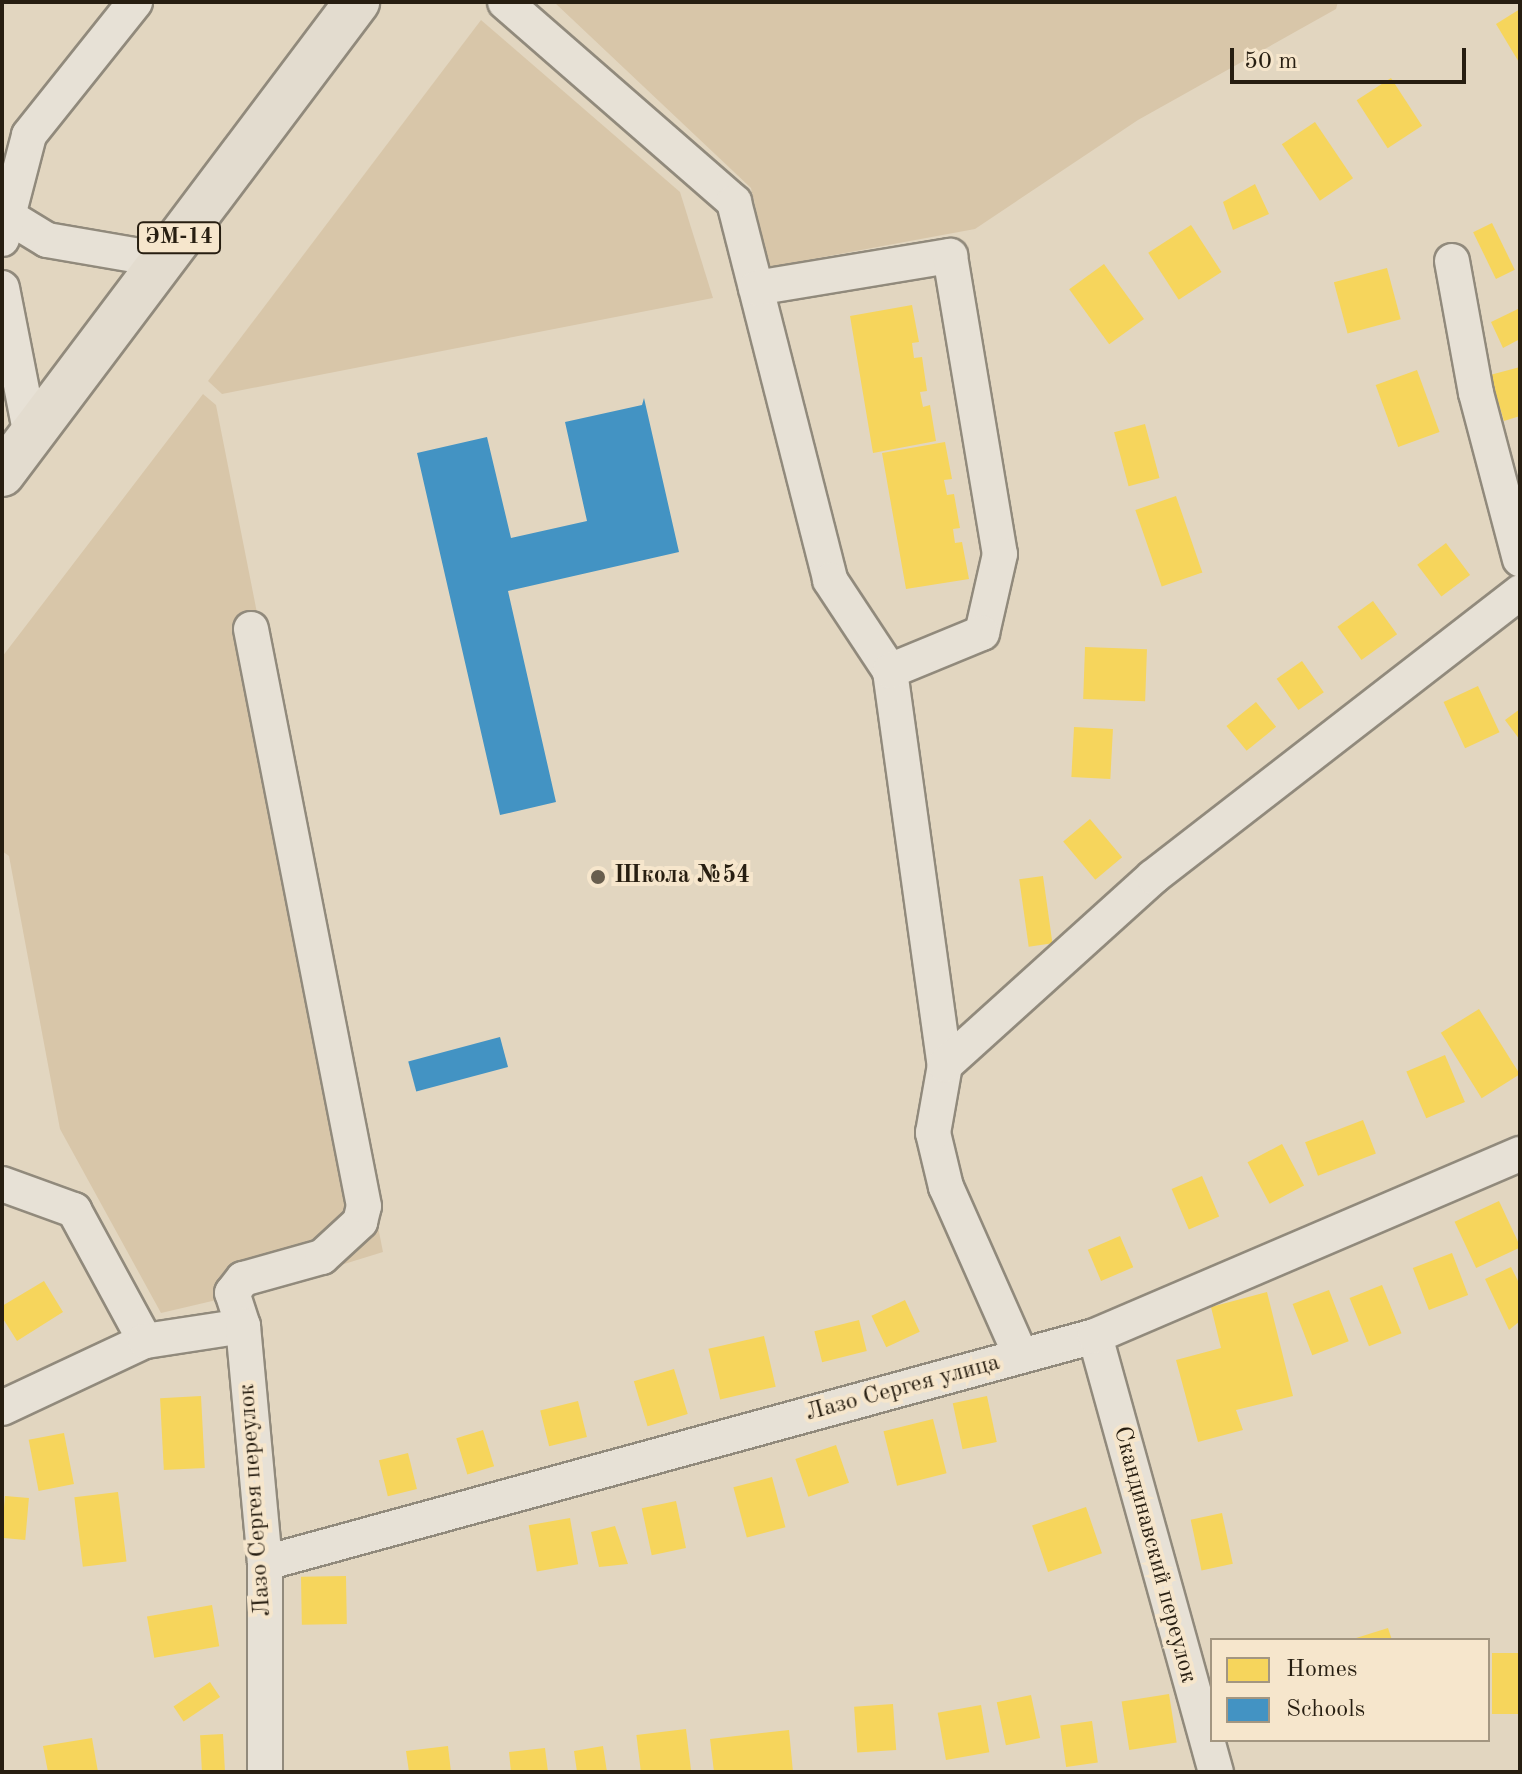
<!DOCTYPE html>
<meta charset="utf-8">
<style>
body{margin:0}
#map{position:relative;width:1522px;height:1774px;overflow:hidden;background:#e2d6c0;font-family:"Old Standard TT",serif}
div>[style]{position:absolute}
.green>*{inset:0;background:#d8c6a9}
.homes>*{inset:0;background:#f6d55c;transform-origin:0 0}
.schools>*{inset:0;background:#4393c3;transform-origin:0 0}
.roads{filter:drop-shadow(2px 0 #918a7c) drop-shadow(-2px 0 #918a7c) drop-shadow(0 2px #918a7c) drop-shadow(0 -2px #918a7c)}
.minor>*{height:34px;margin:-17px;padding:0 17px;transform-origin:17px;border-radius:17px;background:#e7e1d6}
.primary>*{height:44px;margin:-22px;padding:0 22px;transform-origin:22px;border-radius:22px;background:#e3dccf}
.dots>*{width:22px;height:22px;translate:-50% -50%;box-sizing:border-box;border:4px solid #f6e6cc;border-radius:50%}
span{translate:-50% -50%;white-space:nowrap;text-align:center;line-height:1.15;-webkit-text-stroke:8px #f6e6cc;paint-order:stroke}
.shield-label span{padding:2px 6px;background:#f6e6cc;border:2px solid;border-radius:6px;-webkit-text-stroke-width:0}
.shield-label{font-size:22px;color:#271e11;font-weight:700}
.poi-label{font-size:24px;color:#271e11;font-weight:700}
.left{translate:0 -50%;text-align:left}
.street-label{font-size:24px;color:#271e11}
.frame{position:absolute;inset:0;border:4px solid #271e11;pointer-events:none}
.legend{position:absolute;left:1210px;top:1638px;width:280px;height:104px;box-sizing:border-box;background:#f6e6cc;border:2px solid #a39681;margin:0;padding:10px 14px;list-style:none;font-size:24px;color:#271e11}
.legend li{display:flex;align-items:center;gap:16px;height:40px}
.legend b{width:40px;border:2px solid #a39681}
.scale{position:absolute;left:1230px;top:48px;width:236px;height:36px;box-sizing:border-box;border:4px solid #271e11;border-top:0;padding-left:10px;font-size:24px;line-height:28px;white-space:nowrap;color:#271e11;-webkit-text-stroke:6px #f6e6cc;paint-order:stroke}
</style>
<div id="map">
<div class="green">
<i style="clip-path:polygon(554px 2px,1338px 2px,1336px 9px,1138px 120px,975px 229px,769px 267px,751px 188px)"></i>
<i style="clip-path:polygon(481px 20px,680px 192px,713px 298px,222px 394px,208px 381px)"></i>
<i style="clip-path:polygon(203px 394px,216px 405px,383px 1252px,263px 1289px,161px 1313px,60px 1129px,9px 856px,2px 851px,2px 657px)"></i>
</div>
<div class="homes">
<i style="clip-path:polygon(1520px 9px,1520px 64px,1496px 24px)"></i>
<i style="left:1391px;top:78px;width:57px;height:41px;rotate:57deg"></i>
<i style="left:1315px;top:122px;width:68px;height:40px;rotate:56deg"></i>
<i style="clip-path:polygon(1255px 184px,1269px 214px,1233px 230px,1223px 202px)"></i>
<i style="left:1492px;top:223px;width:52px;height:21px;rotate:64deg"></i>
<i style="left:1191px;top:225px;width:56px;height:51px;rotate:57deg"></i>
<i style="left:1104px;top:264px;width:68px;height:43px;rotate:54deg"></i>
<i style="left:1387px;top:268px;width:53px;height:55px;rotate:75deg"></i>
<i style="clip-path:polygon(912px 305px,919px 342px,912px 343px,914px 358px,922px 357px,927px 391px,920px 392px,923px 407px,930px 405px,936px 441px,873px 453px,850px 316px)"></i>
<i style="clip-path:polygon(1520px 308px,1520px 339px,1503px 348px,1491px 322px)"></i>
<i style="clip-path:polygon(1520px 367px,1520px 416px,1504px 421px,1490px 375px)"></i>
<i style="left:1417px;top:370px;width:66px;height:44px;rotate:70deg"></i>
<i style="left:1145px;top:424px;width:56px;height:32px;rotate:75deg"></i>
<i style="clip-path:polygon(945px 442px,952px 479px,944px 480px,947px 495px,954px 494px,960px 528px,953px 529px,955px 543px,962px 542px,969px 579px,906px 589px,882px 453px)"></i>
<i style="left:1176px;top:496px;width:81px;height:43px;rotate:71deg"></i>
<i style="left:1446px;top:543px;width:40px;height:36px;rotate:53deg"></i>
<i style="left:1373px;top:601px;width:41px;height:44px;rotate:54deg"></i>
<i style="left:1085px;top:647px;width:62px;height:52px;rotate:2deg"></i>
<i style="left:1302px;top:661px;width:38px;height:31px;rotate:55deg"></i>
<i style="left:1478px;top:686px;width:51px;height:38px;rotate:65deg"></i>
<i style="left:1256px;top:702px;width:32px;height:38px;rotate:51deg"></i>
<i style="clip-path:polygon(1520px 709px,1520px 740px,1505px 720px)"></i>
<i style="left:1074px;top:727px;width:39px;height:50px;rotate:3deg"></i>
<i style="left:1090px;top:819px;width:50px;height:35px;rotate:50deg"></i>
<i style="left:1043px;top:876px;width:68px;height:24px;rotate:82deg"></i>
<i style="left:1479px;top:1009px;width:77px;height:45px;rotate:58deg"></i>
<i style="left:1445px;top:1055px;width:51px;height:42px;rotate:67deg"></i>
<i style="left:1363px;top:1120px;width:36px;height:62px;rotate:69deg"></i>
<i style="left:1282px;top:1144px;width:47px;height:39px;rotate:62deg"></i>
<i style="left:1202px;top:1176px;width:44px;height:33px;rotate:67deg"></i>
<i style="left:1499px;top:1201px;width:51px;height:49px;rotate:65deg"></i>
<i style="left:1120px;top:1236px;width:34px;height:35px;rotate:67deg"></i>
<i style="left:1452px;top:1253px;width:45px;height:42px;rotate:69deg"></i>
<i style="clip-path:polygon(1511px 1267px,1520px 1285px,1520px 1321px,1509px 1330px,1485px 1279px)"></i>
<i style="clip-path:polygon(44px 1281px,63px 1312px,17px 1341px,2px 1317px,2px 1306px)"></i>
<i style="left:1382px;top:1285px;width:52px;height:35px;rotate:68deg"></i>
<i style="left:1329px;top:1290px;width:55px;height:39px;rotate:69deg"></i>
<i style="clip-path:polygon(1267px 1292px,1293px 1396px,1236px 1410px,1243px 1430px,1198px 1442px,1176px 1360px,1221px 1348px,1211px 1307px)"></i>
<i style="left:905px;top:1300px;width:35px;height:37px;rotate:65deg"></i>
<i style="left:859px;top:1320px;width:32px;height:46px;rotate:76deg"></i>
<i style="left:764px;top:1336px;width:52px;height:57px;rotate:77deg"></i>
<i style="left:674px;top:1369px;width:47px;height:42px;rotate:73deg"></i>
<i style="left:201px;top:1396px;width:72px;height:41px;rotate:87deg"></i>
<i style="left:987px;top:1396px;width:47px;height:35px;rotate:78deg"></i>
<i style="left:578px;top:1401px;width:37px;height:39px;rotate:76deg"></i>
<i style="left:933px;top:1419px;width:56px;height:51px;rotate:76deg"></i>
<i style="left:483px;top:1430px;width:38px;height:28px;rotate:73deg"></i>
<i style="left:64px;top:1433px;width:52px;height:36px;rotate:79deg"></i>
<i style="left:836px;top:1445px;width:40px;height:43px;rotate:71deg"></i>
<i style="left:408px;top:1453px;width:37px;height:30px;rotate:76deg"></i>
<i style="left:772px;top:1477px;width:52px;height:40px;rotate:75deg"></i>
<i style="left:118px;top:1492px;width:70px;height:44px;rotate:83deg"></i>
<i style="left:5px;top:1496px;width:24px;height:42px;rotate:5deg"></i>
<i style="left:676px;top:1501px;width:48px;height:35px;rotate:78deg"></i>
<i style="left:1086px;top:1507px;width:49px;height:57px;rotate:71deg"></i>
<i style="left:1222px;top:1513px;width:52px;height:32px;rotate:78deg"></i>
<i style="left:570px;top:1518px;width:47px;height:42px;rotate:80deg"></i>
<i style="clip-path:polygon(615px 1526px,628px 1564px,599px 1567px,591px 1532px)"></i>
<i style="left:346px;top:1576px;width:48px;height:45px;rotate:89deg"></i>
<i style="left:212px;top:1605px;width:42px;height:66px;rotate:80deg"></i>
<i style="clip-path:polygon(1388px 1628px,1392px 1640px,1353px 1640px,1353px 1639px)"></i>
<i style="left:1520px;top:1653px;width:61px;height:28px;rotate:90deg"></i>
<i style="left:210px;top:1682px;width:18px;height:44px;rotate:56deg"></i>
<i style="left:1169px;top:1694px;width:49px;height:48px;rotate:81deg"></i>
<i style="left:1031px;top:1695px;width:44px;height:35px;rotate:78deg"></i>
<i style="left:893px;top:1704px;width:46px;height:39px;rotate:86deg"></i>
<i style="left:981px;top:1705px;width:48px;height:44px;rotate:80deg"></i>
<i style="left:1092px;top:1721px;width:42px;height:32px;rotate:82deg"></i>
<i style="left:686px;top:1729px;width:43px;height:50px;rotate:83deg"></i>
<i style="clip-path:polygon(789px 1730px,793px 1772px,714px 1772px,710px 1739px)"></i>
<i style="left:223px;top:1734px;width:38px;height:23px;rotate:87deg"></i>
<i style="clip-path:polygon(92px 1738px,98px 1772px,48px 1772px,43px 1746px)"></i>
<i style="clip-path:polygon(448px 1746px,451px 1772px,409px 1772px,406px 1751px)"></i>
<i style="clip-path:polygon(603px 1746px,607px 1772px,577px 1772px,574px 1751px)"></i>
<i style="clip-path:polygon(545px 1748px,548px 1772px,511px 1772px,509px 1752px)"></i>
</div>
<div class="schools">
<i style="clip-path:polygon(644px 398px,679px 552px,508px 591px,556px 802px,500px 815px,417px 453px,487px 437px,511px 538px,587px 521px,565px 422px,642px 405px)"></i>
<i style="left:500px;top:1037px;width:31px;height:95px;rotate:75deg"></i>
</div>
<div class="roads">
<div class="minor">
<i style="left:505px;top:2px;width:304px;rotate:41.1deg"></i>
<i style="left:734px;top:202px;width:390px;rotate:75.7deg"></i>
<i style="left:830px;top:580px;width:109px;rotate:56.6deg"></i>
<i style="left:890px;top:671px;width:398px;rotate:82.1deg"></i>
<i style="left:6px;top:215px;width:48px;rotate:31.4deg"></i>
<i style="left:47px;top:240px;width:118px;rotate:9.8deg"></i>
<i style="left:2px;top:239px;width:107px;rotate:-75.4deg"></i>
<i style="left:29px;top:135px;width:170px;rotate:-51.4deg"></i>
<i style="left:1452px;top:261px;width:134px;rotate:79.7deg"></i>
<i style="left:1476px;top:393px;width:172px;rotate:75.2deg"></i>
<i style="left:2px;top:288px;width:151px;rotate:78.9deg"></i>
<i style="left:756px;top:288px;width:197px;rotate:-9.4deg"></i>
<i style="left:950px;top:256px;width:302px;rotate:80.5deg"></i>
<i style="left:1000px;top:554px;width:81px;rotate:102.8deg"></i>
<i style="left:982px;top:633px;width:100px;rotate:157.6deg"></i>
<i style="left:2px;top:1184px;width:77px;rotate:19.9deg"></i>
<i style="left:74px;top:1210px;width:149px;rotate:61.5deg"></i>
<i style="left:243px;top:1326px;width:35px;rotate:-108deg"></i>
<i style="left:232px;top:1293px;width:18px;rotate:-52deg"></i>
<i style="left:243px;top:1279px;width:82px;rotate:-15.6deg"></i>
<i style="left:322px;top:1257px;width:52px;rotate:-42.6deg"></i>
<i style="left:360px;top:1222px;width:16px;rotate:-76deg"></i>
<i style="left:364px;top:1206px;width:588px;rotate:-101.08deg"></i>
<i style="left:1095px;top:1336px;width:452px;rotate:74.5deg"></i>
<i style="left:1021px;top:1356px;width:185px;rotate:-113.9deg"></i>
<i style="left:946px;top:1187px;width:56px;rotate:-103.5deg"></i>
<i style="left:933px;top:1133px;width:69px;rotate:-80deg"></i>
<i style="left:945px;top:1065px;width:280px;rotate:-42.1deg"></i>
<i style="left:1153px;top:877px;width:465px;rotate:-37.8deg"></i>
<i style="left:2px;top:1408px;width:158px;rotate:-25.1deg"></i>
<i style="left:145px;top:1341px;width:99px;rotate:-8.7deg"></i>
<i style="left:243px;top:1326px;width:238px;rotate:84.7deg"></i>
<i style="left:265px;top:1563px;width:209px;rotate:90deg"></i>
<i style="left:265px;top:1563px;width:860px;rotate:-15.3deg"></i>
<i style="left:1095px;top:1336px;width:462px;rotate:-23.2deg"></i>
</div>
<div class="primary">
<i style="left:2px;top:474px;width:591px;rotate:-53.05deg"></i>
</div>
</div>
<div class="dots">
<i style="left:598px;top:877px;background:#685e4e"></i>
</div>
<div class="shield-label">
<span style="left:179px;top:238px">ЭМ-14</span>
</div>
<div class="poi-label">
<span class="left" style="left:614px;top:877px">Школа №54</span>
</div>
<div class="street-label">
<span style="left:903px;top:1389px;rotate:-15deg">Лазо Сергея улица</span>
<span style="left:256px;top:1500px;rotate:-94deg">Лазо Сергея переулок</span>
<span style="left:1154px;top:1555px;rotate:75deg">Скандинавский переулок</span>
</div>
<div class="frame"></div>
<ul class="legend">
<li><b style="height:22px;background:#f6d55c"></b>Homes</li>
<li><b style="height:22px;background:#4393c3"></b>Schools</li>
</ul>
<div class="scale">50 m</div>
</div>
